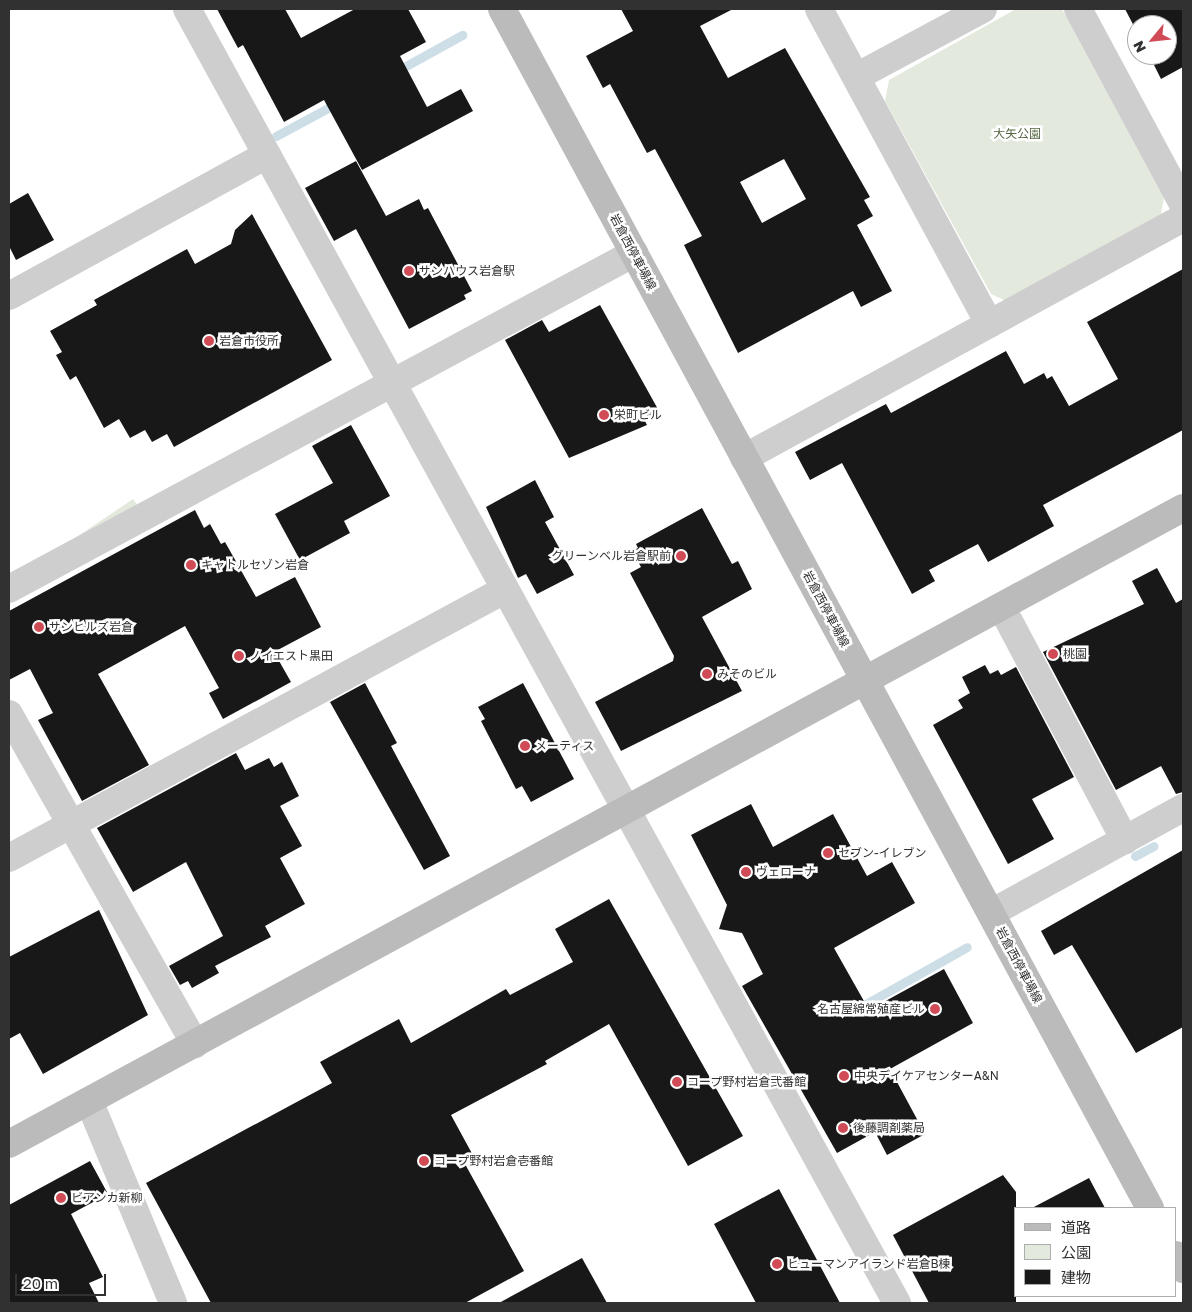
<!DOCTYPE html>
<meta charset="utf-8">
<style>
body{margin:0}
#map{position:relative;width:1192px;height:1312px;overflow:hidden;background:#fff;font-family:"Golos Text","Noto Sans JP",sans-serif}
div>[style]{position:absolute}
.green>*{inset:0;background:#e4e9de;transform-origin:0 0}
.stream>*{height:9px;margin:-4.5px;padding:0 4.5px;transform-origin:4.5px;border-radius:4.5px;background:#cddee7}
.building>*{inset:0;background:#181818}
.street>*{height:28px;margin:-14px;padding:0 14px;transform-origin:14px;border-radius:14px;background:#cecece}
.secondary>*{height:28px;margin:-14px;padding:0 14px;transform-origin:14px;border-radius:14px;background:#bbb}
.dots>*{width:14px;height:14px;translate:-50% -50%;box-sizing:border-box;border:2px solid #fff;border-radius:50%}
span{translate:-50% -50%;white-space:nowrap;text-align:center;line-height:1.15;-webkit-text-stroke:5px #fff;paint-order:stroke}
.park-label{font-size:12px;color:#556844}
.street-label{font-size:12px;color:#313131}
.poi-label{font-size:12px;color:#313131}
.left{translate:0 -50%;text-align:left}
.right{translate:-100% -50%;text-align:right}
.frame{position:absolute;inset:0;border:10px solid #313131;pointer-events:none}
.legend{position:absolute;left:1014px;top:1207px;width:162px;height:90px;box-sizing:border-box;background:#fff;border:1px solid #adadad;margin:0;padding:6px 9px;list-style:none;font-size:15px;color:#313131}
.legend li{display:flex;align-items:center;gap:10px;height:25px}
.legend b{width:25px;border:1px solid #adadad}
.north{position:absolute;left:1127px;top:15px;width:50px;height:50px;box-sizing:border-box;background:#fff;border:1px solid #adadad;border-radius:50%;rotate:242deg;font-size:14px;font-weight:700;line-height:20px;text-align:center;color:#313131}
.north::after{content:'';display:block;margin:auto;width:18px;height:22px;background:#d04b56;clip-path:polygon(50% 0,100% 100%,50% 72%,0 100%)}
.scale{position:absolute;left:15px;top:1274px;width:91px;height:22px;box-sizing:border-box;border:2px solid #313131;border-top:0;padding-left:6px;font-size:15px;line-height:18px;white-space:nowrap;color:#313131;-webkit-text-stroke:4px #fff;paint-order:stroke}
</style>
<div id="map">
<div class="green">
<i style="clip-path:polygon(1016px 9px,1062px 9px,1164px 198px,1160px 218px,1008px 302px,991px 294px,885px 101px,889px 80px)"></i>
<i style="left:133px;top:499px;width:7px;height:141px;rotate:56deg"></i>
</div>
<div class="stream">
<i style="left:395px;top:72px;width:77px;rotate:-28.9deg"></i>
<i style="left:276px;top:136px;width:69px;rotate:-28.4deg"></i>
<i style="left:1135px;top:856px;width:21px;rotate:-28deg"></i>
<i style="left:857px;top:1009px;width:126px;rotate:-29.4deg"></i>
</div>
<div class="building">
<i style="clip-path:polygon(217px 9px,285px 9px,301px 38px,355px 9px,408px 9px,426px 42px,400px 56px,427px 107px,461px 89px,473px 111px,362px 170px,324px 100px,284px 122px,243px 45px,238px 48px)"></i>
<i style="clip-path:polygon(evenodd,621px 9px,733px 9px,700px 26px,728px 78px,785px 48px,870px 197px,864px 200px,873px 216px,857px 225px,892px 291px,861px 307px,853px 291px,738px 353px,684px 245px,702px 236px,655px 149px,647px 153px,610px 84px,603px 88px,586px 56px,633px 31px,621px 9px,784px 159px,806px 199px,762px 223px,740px 182px,784px 159px)"></i>
<i style="clip-path:polygon(1125px 9px,1183px 9px,1183px 67px,1161px 79px,1149px 55px,1167px 55px,1167px 25px,1137px 25px,1137px 32px)"></i>
<i style="clip-path:polygon(356px 161px,386px 216px,419px 199px,424px 210px,428px 208px,472px 291px,464px 295px,466px 299px,409px 329px,356px 229px,334px 241px,305px 188px)"></i>
<i style="clip-path:polygon(28px 193px,54px 240px,16px 260px,9px 246px,9px 204px)"></i>
<i style="clip-path:polygon(252px 214px,332px 360px,174px 447px,167px 434px,152px 442px,145px 430px,130px 438px,119px 419px,104px 428px,76px 376px,70px 380px,56px 355px,62px 352px,50px 331px,97px 305px,94px 300px,187px 249px,195px 264px,231px 244px,235px 230px)"></i>
<i style="clip-path:polygon(1183px 269px,1183px 430px,1043px 505px,1054px 526px,988px 562px,978px 544px,929px 570px,935px 581px,912px 594px,842px 463px,810px 480px,795px 452px,886px 404px,891px 413px,1006px 351px,1024px 384px,1044px 373px,1047px 379px,1052px 376px,1069px 406px,1118px 379px,1087px 322px)"></i>
<i style="clip-path:polygon(600px 305px,659px 411px,644px 419px,647px 425px,569px 458px,505px 340px,542px 320px,549px 332px)"></i>
<i style="clip-path:polygon(351px 425px,390px 496px,344px 521px,350px 533px,300px 560px,275px 514px,333px 483px,312px 446px)"></i>
<i style="clip-path:polygon(535px 480px,554px 517px,545px 522px,574px 575px,537px 594px,526px 574px,518px 578px,486px 507px)"></i>
<i style="clip-path:polygon(702px 508px,732px 564px,738px 561px,752px 589px,702px 617px,742px 691px,621px 751px,595px 702px,673px 661px,674px 656px,630px 573px,641px 567px,632px 551px,638px 548px,636px 544px)"></i>
<i style="clip-path:polygon(195px 510px,204px 528px,210px 524px,221px 544px,225px 542px,256px 597px,295px 577px,321px 627px,274px 652px,291px 682px,223px 719px,209px 693px,219px 688px,185px 626px,98px 674px,149px 765px,82px 801px,38px 720px,53px 713px,30px 669px,9px 680px,9px 611px)"></i>
<i style="clip-path:polygon(1157px 568px,1176px 603px,1183px 599px,1183px 792px,1176px 794px,1161px 766px,1116px 790px,1043px 652px,1144px 604px,1132px 581px)"></i>
<i style="clip-path:polygon(985px 665px,990px 674px,998px 670px,1001px 675px,1016px 667px,1074px 777px,1032px 799px,1054px 839px,1008px 864px,933px 725px,963px 708px,958px 700px,970px 693px,962px 677px)"></i>
<i style="clip-path:polygon(365px 683px,397px 743px,391px 746px,450px 856px,424px 870px,330px 702px)"></i>
<i style="clip-path:polygon(523px 683px,574px 779px,531px 802px,522px 786px,516px 789px,481px 721px,485px 719px,478px 707px)"></i>
<i style="clip-path:polygon(236px 753px,245px 770px,269px 758px,274px 767px,282px 762px,299px 796px,280px 806px,302px 846px,280px 858px,305px 904px,265px 926px,271px 937px,215px 966px,219px 973px,192px 988px,188px 981px,180px 985px,169px 966px,223px 936px,186px 862px,133px 892px,97px 828px)"></i>
<i style="clip-path:polygon(751px 804px,773px 847px,833px 814px,867px 876px,892px 862px,915px 903px,834px 948px,869px 1010px,944px 969px,973px 1023px,890px 1069px,925px 1134px,887px 1155px,875px 1132px,837px 1153px,742px 986px,763px 974px,742px 933px,719px 929px,727px 905px,691px 835px)"></i>
<i style="clip-path:polygon(1183px 850px,1183px 1027px,1136px 1053px,1072px 945px,1054px 955px,1041px 931px)"></i>
<i style="clip-path:polygon(609px 899px,743px 1136px,688px 1166px,609px 1024px,545px 1061px,547px 1064px,451px 1115px,475px 1159px,465px 1164px,524px 1271px,465px 1303px,211px 1303px,146px 1183px,332px 1083px,320px 1062px,399px 1019px,411px 1043px,506px 989px,510px 995px,573px 962px,555px 929px)"></i>
<i style="clip-path:polygon(99px 910px,148px 1015px,43px 1074px,20px 1033px,9px 1039px,9px 957px)"></i>
<i style="clip-path:polygon(90px 1161px,108px 1194px,71px 1214px,103px 1277px,89px 1283px,99px 1303px,9px 1303px,9px 1205px)"></i>
<i style="clip-path:polygon(1003px 1175px,1016px 1192px,1016px 1303px,929px 1303px,893px 1235px)"></i>
<i style="clip-path:polygon(1089px 1178px,1105px 1208px,1032px 1208px)"></i>
<i style="clip-path:polygon(779px 1189px,840px 1303px,756px 1303px,714px 1224px)"></i>
<i style="clip-path:polygon(582px 1258px,607px 1303px,499px 1303px)"></i>
</div>
<div class="street">
<i style="left:187px;top:9px;width:1476px;rotate:61.25deg"></i>
<i style="left:819px;top:9px;width:358px;rotate:61.6deg"></i>
<i style="left:1078px;top:9px;width:221px;rotate:61.7deg"></i>
<i style="left:856px;top:77px;width:144px;rotate:-28.2deg"></i>
<i style="left:9px;top:296px;width:294px;rotate:-28.7deg"></i>
<i style="left:744px;top:458px;width:500px;rotate:-28.67deg"></i>
<i style="left:9px;top:589px;width:710px;rotate:-28.26deg"></i>
<i style="left:1002px;top:608px;width:263px;rotate:62.1deg"></i>
<i style="left:9px;top:714px;width:379px;rotate:60.6deg"></i>
<i style="left:9px;top:858px;width:563px;rotate:-28.43deg"></i>
<i style="left:991px;top:913px;width:219px;rotate:-28.7deg"></i>
<i style="left:89px;top:1101px;width:219px;rotate:67.4deg"></i>
</div>
<div class="secondary">
<i style="left:502px;top:9px;width:1363px;rotate:61.61deg"></i>
<i style="left:9px;top:1144px;width:1335px;rotate:-28.45deg"></i>
<i style="left:1176px;top:1255px;width:16px;rotate:63deg"></i>
</div>
<div class="dots">
<i style="left:409px;top:271px;background:#d04b56"></i>
<i style="left:209px;top:341px;background:#d04b56"></i>
<i style="left:604px;top:415px;background:#d04b56"></i>
<i style="left:681px;top:556px;background:#d04b56"></i>
<i style="left:191px;top:565px;background:#d04b56"></i>
<i style="left:39px;top:627px;background:#d04b56"></i>
<i style="left:1053px;top:654px;background:#d04b56"></i>
<i style="left:239px;top:656px;background:#d04b56"></i>
<i style="left:707px;top:674px;background:#d04b56"></i>
<i style="left:525px;top:746px;background:#d04b56"></i>
<i style="left:828px;top:853px;background:#d04b56"></i>
<i style="left:746px;top:872px;background:#d04b56"></i>
<i style="left:935px;top:1009px;background:#d04b56"></i>
<i style="left:844px;top:1076px;background:#d04b56"></i>
<i style="left:677px;top:1082px;background:#d04b56"></i>
<i style="left:843px;top:1128px;background:#d04b56"></i>
<i style="left:424px;top:1161px;background:#d04b56"></i>
<i style="left:61px;top:1198px;background:#d04b56"></i>
<i style="left:777px;top:1264px;background:#d04b56"></i>
</div>
<div class="park-label">
<span style="left:1017px;top:134px">大矢公園</span>
</div>
<div class="street-label">
<span style="left:633px;top:252px;rotate:62deg">岩倉西停車場線</span>
<span style="left:826px;top:609px;rotate:62deg">岩倉西停車場線</span>
<span style="left:1019px;top:965px;rotate:62deg">岩倉西停車場線</span>
</div>
<div class="poi-label">
<span class="left" style="left:419px;top:271px">サンハウス岩倉駅</span>
<span class="left" style="left:219px;top:341px">岩倉市役所</span>
<span class="left" style="left:614px;top:415px">栄町ビル</span>
<span class="right" style="left:671px;top:556px">グリーンベル岩倉駅前</span>
<span class="left" style="left:201px;top:565px">キャトルセゾン岩倉</span>
<span class="left" style="left:49px;top:627px">サンヒルズ岩倉</span>
<span class="left" style="left:1063px;top:654px">桃園</span>
<span class="left" style="left:249px;top:656px">ノイエスト黒田</span>
<span class="left" style="left:717px;top:674px">みそのビル</span>
<span class="left" style="left:535px;top:746px">メーティス</span>
<span class="left" style="left:838px;top:853px">セブン-イレブン</span>
<span class="left" style="left:756px;top:872px">ヴェローナ</span>
<span class="right" style="left:925px;top:1009px">名古屋綿常殖産ビル</span>
<span class="left" style="left:854px;top:1076px">中央デイケアセンターA&amp;N</span>
<span class="left" style="left:687px;top:1082px">コープ野村岩倉弐番館</span>
<span class="left" style="left:853px;top:1128px">後藤調剤薬局</span>
<span class="left" style="left:434px;top:1161px">コープ野村岩倉壱番館</span>
<span class="left" style="left:71px;top:1198px">ビアンカ新柳</span>
<span class="left" style="left:787px;top:1264px">ヒューマンアイランド岩倉B棟</span>
</div>
<div class="frame"></div>
<ul class="legend">
<li><b style="height:6px;background:#bbb"></b>道路</li>
<li><b style="height:14px;background:#e4e9de"></b>公園</li>
<li><b style="height:14px;background:#181818"></b>建物</li>
</ul>
<div class="north">N</div>
<div class="scale">20 m</div>
</div>
